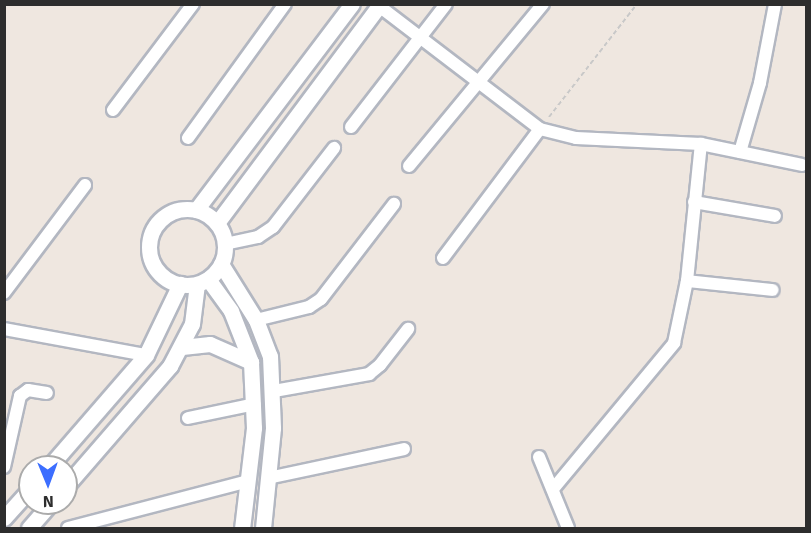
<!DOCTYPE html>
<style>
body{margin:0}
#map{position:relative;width:811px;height:533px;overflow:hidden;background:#efe7e0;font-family:Signika,sans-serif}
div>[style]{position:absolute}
.path>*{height:2px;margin-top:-1px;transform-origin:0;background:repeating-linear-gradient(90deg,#c8c8c8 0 4.5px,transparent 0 7.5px)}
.roads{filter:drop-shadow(2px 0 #b3b7c1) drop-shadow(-2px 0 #b3b7c1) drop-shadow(0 2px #b3b7c1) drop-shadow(0 -2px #b3b7c1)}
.minor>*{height:12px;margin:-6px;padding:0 6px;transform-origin:6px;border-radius:6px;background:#fff}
.tertiary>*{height:15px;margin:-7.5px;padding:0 7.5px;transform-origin:7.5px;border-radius:7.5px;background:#fff}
.tertiary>.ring{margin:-7.5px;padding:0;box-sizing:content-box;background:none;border:15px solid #fff;border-radius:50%}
span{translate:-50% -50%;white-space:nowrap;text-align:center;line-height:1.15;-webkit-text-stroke:6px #fff;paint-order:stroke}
.frame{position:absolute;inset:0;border:6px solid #2d2d2d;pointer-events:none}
.north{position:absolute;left:18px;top:455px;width:60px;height:60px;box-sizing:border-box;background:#fff;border:2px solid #ababab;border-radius:50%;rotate:179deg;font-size:16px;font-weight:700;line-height:24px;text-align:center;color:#2d2d2d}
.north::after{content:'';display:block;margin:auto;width:21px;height:27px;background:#3c6eff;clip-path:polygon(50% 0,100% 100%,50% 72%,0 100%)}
</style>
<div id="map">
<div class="path">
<i style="left:549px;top:117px;width:143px;rotate:-52.1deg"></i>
</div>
<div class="roads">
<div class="minor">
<i style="left:379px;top:6px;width:203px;rotate:37.4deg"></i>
<i style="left:540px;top:129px;width:37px;rotate:14deg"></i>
<i style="left:576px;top:138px;width:125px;rotate:2.7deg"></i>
<i style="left:701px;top:144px;width:103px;rotate:11.7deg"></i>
<i style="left:113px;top:110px;width:133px;rotate:-53deg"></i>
<i style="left:351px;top:127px;width:155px;rotate:-52.3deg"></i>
<i style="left:188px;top:138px;width:165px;rotate:-54.1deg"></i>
<i style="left:740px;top:152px;width:72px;rotate:-73.8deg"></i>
<i style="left:760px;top:83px;width:80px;rotate:-79.2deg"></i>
<i style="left:409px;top:166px;width:210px;rotate:-50.4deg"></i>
<i style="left:694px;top:202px;width:82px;rotate:9.8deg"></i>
<i style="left:225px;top:244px;width:34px;rotate:-12deg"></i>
<i style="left:258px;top:237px;width:18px;rotate:-34deg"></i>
<i style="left:273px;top:227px;width:100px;rotate:-52.3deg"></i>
<i style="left:443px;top:258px;width:161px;rotate:-53.1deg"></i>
<i style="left:687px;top:281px;width:86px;rotate:6deg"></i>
<i style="left:4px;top:293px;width:135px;rotate:-53.1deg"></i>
<i style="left:256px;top:320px;width:55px;rotate:-13.8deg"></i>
<i style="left:309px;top:307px;width:14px;rotate:-34deg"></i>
<i style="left:321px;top:299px;width:120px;rotate:-52.5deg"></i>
<i style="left:4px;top:329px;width:144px;rotate:10.4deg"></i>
<i style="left:274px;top:391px;width:97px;rotate:-10.1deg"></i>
<i style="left:369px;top:374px;width:14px;rotate:-39deg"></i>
<i style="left:380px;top:365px;width:46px;rotate:-52.1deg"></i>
<i style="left:188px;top:418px;width:68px;rotate:-11.8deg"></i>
<i style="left:539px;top:457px;width:77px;rotate:67.8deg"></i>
<i style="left:4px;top:467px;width:73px;rotate:-77.3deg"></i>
<i style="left:20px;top:396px;width:10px;rotate:-37deg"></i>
<i style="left:28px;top:390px;width:19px;rotate:9deg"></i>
<i style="left:268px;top:478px;width:139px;rotate:-12deg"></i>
<i style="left:553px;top:489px;width:190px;rotate:-50.3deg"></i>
<i style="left:674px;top:343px;width:63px;rotate:-78.2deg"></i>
<i style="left:687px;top:281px;width:138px;rotate:-84.2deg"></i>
<i style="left:68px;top:528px;width:186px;rotate:-14.6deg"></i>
</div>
<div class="tertiary">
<i class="ring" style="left:149px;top:209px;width:61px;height:61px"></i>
<i style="left:196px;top:210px;width:258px;rotate:-52.9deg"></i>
<i style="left:217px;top:223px;width:273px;rotate:-53.3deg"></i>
<i style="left:221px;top:264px;width:66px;rotate:58deg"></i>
<i style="left:256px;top:320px;width:39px;rotate:69deg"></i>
<i style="left:270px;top:356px;width:72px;rotate:87.6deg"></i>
<i style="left:273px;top:428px;width:100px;rotate:95.7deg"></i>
<i style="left:208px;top:279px;width:39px;rotate:54deg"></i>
<i style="left:231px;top:311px;width:55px;rotate:68.6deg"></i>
<i style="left:251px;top:362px;width:66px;rotate:87.4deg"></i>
<i style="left:254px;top:428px;width:101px;rotate:96.8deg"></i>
<i style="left:182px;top:347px;width:28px;rotate:-6deg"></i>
<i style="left:210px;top:344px;width:45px;rotate:23.7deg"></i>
<i style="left:49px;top:467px;width:148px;rotate:-49.1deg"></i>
<i style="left:146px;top:355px;width:79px;rotate:-64.4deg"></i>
<i style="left:66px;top:486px;width:159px;rotate:-49.1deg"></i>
<i style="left:170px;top:366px;width:47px;rotate:-62.4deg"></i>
<i style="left:192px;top:324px;width:40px;rotate:-82.9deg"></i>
<i style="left:4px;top:518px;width:39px;rotate:-48deg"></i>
<i style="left:29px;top:528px;width:33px;rotate:-49deg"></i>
</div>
</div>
<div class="frame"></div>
<div class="north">N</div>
</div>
